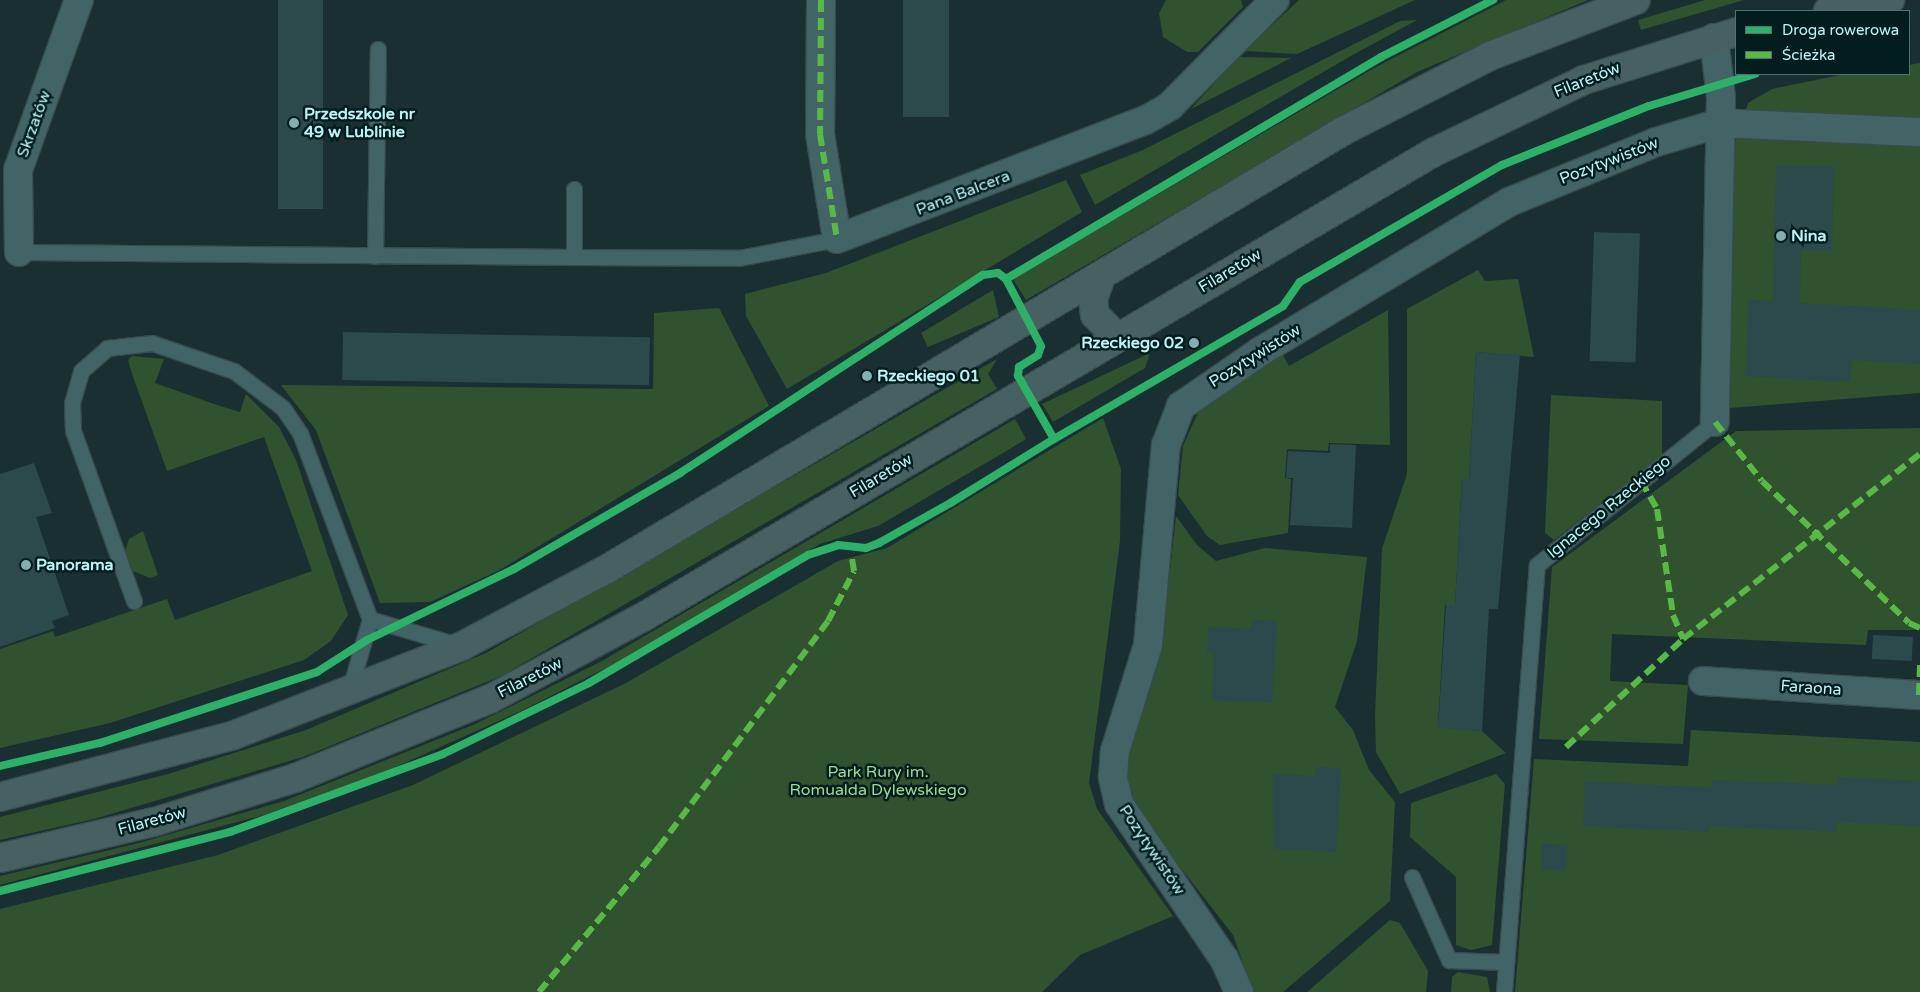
<!DOCTYPE html>
<meta charset="utf-8">
<style>
body{margin:0}
#map{position:relative;width:1920px;height:992px;overflow:hidden;background:#1a2f31;font-family:"Varela Round",sans-serif}
div>[style]{position:absolute}
.green>*{inset:0;background:#31522e}
.building>*{inset:0;background:#2c494b;transform-origin:0 0}
.roads{filter:drop-shadow(1px 0 #384c4d) drop-shadow(-1px 0 #384c4d) drop-shadow(0 1px #384c4d) drop-shadow(0 -1px #384c4d)}
.lane>*{height:15px;margin:-7.5px;padding:0 7.5px;transform-origin:7.5px;border-radius:7.5px;background:#426466}
.street>*{height:28px;margin:-14px;padding:0 14px;transform-origin:14px;border-radius:14px;background:#426466}
.secondary>*{height:28px;margin:-14px;padding:0 14px;transform-origin:14px;border-radius:14px;background:#476163}
.quiet>*{height:6px;margin-top:-3px;transform-origin:0;background:repeating-linear-gradient(90deg,#58b947 0 12px,transparent 0 18px)}
.cycleway>*{height:8px;margin:-4px;padding:0 4px;transform-origin:4px;border-radius:4px;background:#2db169}
.dots>*{width:14px;height:14px;translate:-50% -50%;box-sizing:border-box;border:2px solid #031d1f;border-radius:50%}
span{translate:-50% -50%;white-space:nowrap;text-align:center;line-height:1.15;-webkit-text-stroke:5px #031d1f;paint-order:stroke}
.street-label{font-size:16px;color:#bef3f5}
.poi-label{font-size:16px;color:#bef3f5;font-weight:700}
.left{translate:0 -50%;text-align:left}
.right{translate:-100% -50%;text-align:right}
.park-label{font-size:16px;color:#9dda90}
.legend{position:absolute;left:1735px;top:10px;width:175px;height:65px;box-sizing:border-box;background:#031d1f;border:1px solid #4e7375;margin:0;padding:6px 9px;list-style:none;font-size:15px;color:#bef3f5}
.legend li{display:flex;align-items:center;gap:10px;height:25px}
.legend b{width:25px;border:1px solid #4e7375}
</style>
<div id="map">
<div class="green">
<i style="clip-path:polygon(1166px 0,1241px 0,1243px 7px,1198px 52px,1187px 52px,1163px 37px,1159px 13px)"></i>
<i style="clip-path:polygon(1299px 0,1415px 0,1297px 54px,1244px 51px)"></i>
<i style="clip-path:polygon(1506px 0,1588px 0,1417px 72px,1026px 300px,1013px 279px,1374px 68px)"></i>
<i style="clip-path:polygon(1705px 0,1744px 0,1641px 30px,1638px 20px)"></i>
<i style="clip-path:polygon(1417px 20px,1349px 57px,1095px 205px,1080px 175px,1143px 150px,1400px 21px)"></i>
<i style="clip-path:polygon(1238px 57px,1291px 58px,1191px 109px)"></i>
<i style="clip-path:polygon(1920px 63px,1920px 393px,1730px 408px,1731px 154px,1748px 103px,1772px 89px,1845px 74px,1909px 74px,1909px 65px)"></i>
<i style="clip-path:polygon(1066px 180px,1082px 212px,787px 389px,746px 316px,745px 294px,826px 273px)"></i>
<i style="clip-path:polygon(1478px 270px,1485px 281px,1518px 279px,1534px 357px,1476px 352px,1469px 479px,1462px 479px,1455px 605px,1445px 605px,1438px 727px,1482px 731px,1506px 753px,1400px 794px,1376px 752px,1375px 716px,1382px 549px,1407px 474px,1407px 309px)"></i>
<i style="clip-path:polygon(993px 290px,999px 317px,928px 347px,921px 333px)"></i>
<i style="clip-path:polygon(719px 308px,769px 406px,498px 571px,430px 602px,380px 603px,316px 430px,281px 385px,653px 389px,654px 313px)"></i>
<i style="clip-path:polygon(1388px 310px,1390px 445px,1329px 443px,1328px 451px,1287px 449px,1285px 478px,1291px 479px,1288px 533px,1220px 545px,1207px 536px,1178px 495px,1183px 446px,1204px 399px,1278px 347px,1289px 366px)"></i>
<i style="clip-path:polygon(1150px 353px,1145px 368px,1053px 422px,1042px 404px)"></i>
<i style="clip-path:polygon(132px 356px,164px 359px,155px 383px,217px 405px,240px 412px,246px 394px,279px 427px,296px 460px,348px 615px,331px 641px,304px 660px,110px 723px,0 748px,0 649px,53px 631px,55px 637px,167px 599px,175px 620px,312px 571px,264px 437px,167px 471px,131px 371px,128px 360px)"></i>
<i style="clip-path:polygon(997px 359px,988px 374px,997px 389px,501px 676px,303px 757px,94px 819px,0 840px,0 817px,168px 774px,306px 730px,486px 653px)"></i>
<i style="clip-path:polygon(1551px 395px,1662px 401px,1662px 455px,1554px 540px,1545px 533px)"></i>
<i style="clip-path:polygon(1103px 418px,1121px 469px,1120px 541px,1089px 783px,1097px 809px,1173px 916px,1080px 955px,1042px 992px,0 992px,0 909px,218px 855px,413px 785px,626px 683px,838px 561px,887px 548px)"></i>
<i style="clip-path:polygon(1015px 419px,1026px 439px,1003px 453px,878px 526px,820px 544px,608px 667px,521px 711px,391px 769px,264px 815px,0 885px,0 876px,139px 843px,284px 801px,473px 725px,602px 661px)"></i>
<i style="clip-path:polygon(1920px 428px,1920px 630px,1868px 630px,1866px 645px,1612px 634px,1610px 681px,1688px 685px,1683px 744px,1539px 739px,1552px 567px,1736px 431px)"></i>
<i style="clip-path:polygon(1176px 516px,1197px 545px,1216px 561px,1265px 548px,1367px 557px,1357px 641px,1335px 707px,1353px 730px,1369px 770px,1395px 802px,1390px 901px,1283px 992px,1253px 992px,1233px 935px,1135px 809px,1126px 781px,1130px 740px,1166px 607px)"></i>
<i style="clip-path:polygon(143px 531px,158px 575px,150px 578px,133px 571px,125px 551px,129px 539px)"></i>
<i style="clip-path:polygon(1691px 730px,1920px 742px,1920px 992px,1515px 992px,1534px 759px,1688px 766px)"></i>
<i style="clip-path:polygon(1496px 774px,1505px 784px,1492px 945px,1471px 950px,1456px 945px,1456px 877px,1410px 837px,1411px 803px)"></i>
<i style="clip-path:polygon(1390px 920px,1400px 923px,1428px 971px,1426px 992px,1307px 992px)"></i>
<i style="clip-path:polygon(1458px 972px,1487px 977px,1490px 992px,1451px 992px,1452px 977px)"></i>
</div>
<div class="building">
<i style="left:278px;top:0;width:45px;height:209px"></i>
<i style="left:903px;top:0;width:46px;height:117px"></i>
<i style="clip-path:polygon(1776px 165px,1834px 166px,1832px 251px,1801px 250px,1800px 303px,1920px 310px,1920px 364px,1852px 360px,1850px 382px,1745px 376px,1749px 300px,1773px 301px)"></i>
<i style="left:1594px;top:232px;width:46px;height:129px;rotate:2deg"></i>
<i style="left:343px;top:332px;width:307px;height:48px;rotate:1deg"></i>
<i style="clip-path:polygon(1476px 352px,1520px 355px,1498px 609px,1489px 609px,1482px 731px,1438px 728px,1446px 605px,1455px 605px,1462px 479px,1469px 479px)"></i>
<i style="clip-path:polygon(1330px 444px,1356px 445px,1352px 528px,1290px 525px,1293px 478px,1286px 478px,1288px 451px,1330px 453px)"></i>
<i style="clip-path:polygon(34px 463px,52px 513px,36px 517px,69px 615px,52px 621px,55px 628px,0 647px,0 474px)"></i>
<i style="clip-path:polygon(1252px 620px,1277px 621px,1272px 703px,1212px 700px,1214px 653px,1207px 653px,1209px 627px,1251px 629px)"></i>
<i style="left:1873px;top:635px;width:40px;height:24px;rotate:3deg"></i>
<i style="clip-path:polygon(1316px 767px,1341px 768px,1336px 852px,1274px 849px,1273px 774px,1315px 776px)"></i>
<i style="clip-path:polygon(1839px 777px,1920px 781px,1920px 826px,1837px 822px,1836px 832px,1710px 826px,1710px 832px,1583px 826px,1585px 781px,1712px 788px,1713px 780px,1838px 785px)"></i>
<i style="left:1542px;top:844px;width:25px;height:26px;rotate:2deg"></i>
</div>
<div class="roads">
<div class="lane">
<i style="left:574px;top:189px;width:68px;rotate:90deg"></i>
<i style="left:574px;top:257px;width:165px;rotate:0.3deg"></i>
<i style="left:739px;top:258px;width:100px;rotate:-11deg"></i>
<i style="left:19px;top:252px;width:555px;rotate:0.52deg"></i>
<i style="left:375px;top:256px;width:207px;rotate:-89.2deg"></i>
<i style="left:134px;top:601px;width:181px;rotate:-109.7deg"></i>
<i style="left:73px;top:431px;width:28px;rotate:-92deg"></i>
<i style="left:72px;top:403px;width:33px;rotate:-74deg"></i>
<i style="left:81px;top:371px;width:35px;rotate:-41deg"></i>
<i style="left:107px;top:348px;width:45px;rotate:-6.3deg"></i>
<i style="left:152px;top:343px;width:87px;rotate:18.9deg"></i>
<i style="left:234px;top:371px;width:61px;rotate:37.1deg"></i>
<i style="left:283px;top:408px;width:30px;rotate:56deg"></i>
<i style="left:300px;top:433px;width:199px;rotate:69.4deg"></i>
<i style="left:370px;top:619px;width:76px;rotate:106deg"></i>
<i style="left:370px;top:619px;width:91px;rotate:16.6deg"></i>
<i style="left:1412px;top:877px;width:91px;rotate:66deg"></i>
<i style="left:1449px;top:960px;width:57px;rotate:2deg"></i>
<i style="left:1504px;top:992px;width:428px;rotate:-85.6deg"></i>
<i style="left:1537px;top:565px;width:228px;rotate:-38.8deg"></i>
</div>
<div class="street">
<i style="left:821px;top:0;width:134px;rotate:90.4deg"></i>
<i style="left:820px;top:134px;width:106px;rotate:80.8deg"></i>
<i style="left:837px;top:239px;width:331px;rotate:-21.1deg"></i>
<i style="left:1146px;top:120px;width:28px;rotate:-30deg"></i>
<i style="left:1170px;top:106px;width:149px;rotate:-45.3deg"></i>
<i style="left:1714px;top:38px;width:60px;rotate:83.3deg"></i>
<i style="left:1721px;top:98px;width:324px;rotate:91.1deg"></i>
<i style="left:19px;top:252px;width:82px;rotate:-90.7deg"></i>
<i style="left:18px;top:170px;width:181px;rotate:-70.3deg"></i>
<i style="left:1703px;top:681px;width:217px;rotate:3.7deg"></i>
<i style="left:1239px;top:992px;width:36px;rotate:-114deg"></i>
<i style="left:1224px;top:959px;width:187px;rotate:-124.1deg"></i>
<i style="left:1119px;top:804px;width:28px;rotate:-103deg"></i>
<i style="left:1113px;top:777px;width:26px;rotate:-86deg"></i>
<i style="left:1115px;top:751px;width:111px;rotate:-72.7deg"></i>
<i style="left:1148px;top:645px;width:201px;rotate:-84.9deg"></i>
<i style="left:1166px;top:445px;width:42px;rotate:-69deg"></i>
<i style="left:1181px;top:406px;width:97px;rotate:-34.5deg"></i>
<i style="left:1261px;top:351px;width:289px;rotate:-31deg"></i>
<i style="left:1509px;top:202px;width:159px;rotate:-22.2deg"></i>
<i style="left:1656px;top:142px;width:67px;rotate:-16.5deg"></i>
<i style="left:1720px;top:123px;width:200px;rotate:2.6deg"></i>
</div>
<div class="secondary">
<i style="left:1828px;top:11px;width:63px;rotate:-10.1deg"></i>
<i style="left:1101px;top:277px;width:23px;rotate:110deg"></i>
<i style="left:1093px;top:299px;width:16px;rotate:83deg"></i>
<i style="left:1095px;top:315px;width:31px;rotate:45deg"></i>
<i style="left:0;top:797px;width:242px;rotate:-14.8deg"></i>
<i style="left:234px;top:735px;width:245px;rotate:-21.3deg"></i>
<i style="left:462px;top:646px;width:164px;rotate:-28deg"></i>
<i style="left:607px;top:569px;width:859px;rotate:-30.75deg"></i>
<i style="left:1345px;top:130px;width:163px;rotate:-27deg"></i>
<i style="left:1490px;top:56px;width:156px;rotate:-21deg"></i>
<i style="left:0;top:858px;width:158px;rotate:-13.2deg"></i>
<i style="left:154px;top:822px;width:148px;rotate:-17.3deg"></i>
<i style="left:295px;top:778px;width:210px;rotate:-22.1deg"></i>
<i style="left:490px;top:699px;width:176px;rotate:-28.2deg"></i>
<i style="left:645px;top:616px;width:915px;rotate:-30.46deg"></i>
<i style="left:1434px;top:152px;width:166px;rotate:-25.6deg"></i>
<i style="left:1584px;top:80px;width:159px;rotate:-17.5deg"></i>
</div>
</div>
<div class="quiet">
<i style="left:821px;top:0;width:134px;rotate:90.4deg"></i>
<i style="left:820px;top:134px;width:106px;rotate:80.8deg"></i>
<i style="left:1715px;top:422px;width:75px;rotate:51.5deg"></i>
<i style="left:1762px;top:481px;width:204px;rotate:44deg"></i>
<i style="left:1909px;top:623px;width:12px;rotate:24deg"></i>
<i style="left:1641px;top:481px;width:32px;rotate:60deg"></i>
<i style="left:1657px;top:509px;width:107px;rotate:81.4deg"></i>
<i style="left:1673px;top:615px;width:26px;rotate:67deg"></i>
<i style="left:1919px;top:695px;width:36px;rotate:-88deg"></i>
<i style="left:1566px;top:747px;width:159px;rotate:-42.7deg"></i>
<i style="left:1683px;top:639px;width:301px;rotate:-38deg"></i>
<i style="left:539px;top:992px;width:188px;rotate:-50.4deg"></i>
<i style="left:659px;top:847px;width:282px;rotate:-53.2deg"></i>
<i style="left:828px;top:621px;width:56px;rotate:-62.5deg"></i>
<i style="left:854px;top:571px;width:18px;rotate:-99deg"></i>
</div>
<div class="cycleway">
<i style="left:1054px;top:439px;width:265px;rotate:-30.1deg"></i>
<i style="left:1283px;top:306px;width:29px;rotate:-55deg"></i>
<i style="left:1300px;top:282px;width:233px;rotate:-30.1deg"></i>
<i style="left:1502px;top:165px;width:158px;rotate:-21.9deg"></i>
<i style="left:1649px;top:106px;width:111px;rotate:-16.8deg"></i>
<i style="left:0;top:766px;width:103px;rotate:-13deg"></i>
<i style="left:100px;top:743px;width:228px;rotate:-18.1deg"></i>
<i style="left:317px;top:672px;width:59px;rotate:-32.6deg"></i>
<i style="left:367px;top:640px;width:163px;rotate:-25.8deg"></i>
<i style="left:514px;top:569px;width:192px;rotate:-30deg"></i>
<i style="left:680px;top:473px;width:362px;rotate:-33.2deg"></i>
<i style="left:983px;top:275px;width:15px;rotate:-8deg"></i>
<i style="left:998px;top:273px;width:10px;rotate:37deg"></i>
<i style="left:0;top:891px;width:237px;rotate:-14.4deg"></i>
<i style="left:230px;top:832px;width:227px;rotate:-20.1deg"></i>
<i style="left:443px;top:754px;width:162px;rotate:-25.9deg"></i>
<i style="left:589px;top:683px;width:254px;rotate:-30.3deg"></i>
<i style="left:808px;top:555px;width:32px;rotate:-18deg"></i>
<i style="left:838px;top:545px;width:28px;rotate:6deg"></i>
<i style="left:866px;top:548px;width:14px;rotate:-21deg"></i>
<i style="left:879px;top:543px;width:84px;rotate:-29.3deg"></i>
<i style="left:952px;top:502px;width:120px;rotate:-31.7deg"></i>
<i style="left:1054px;top:439px;width:73px;rotate:-119.7deg"></i>
<i style="left:1018px;top:376px;width:9px;rotate:-84deg"></i>
<i style="left:1019px;top:367px;width:22px;rotate:-32deg"></i>
<i style="left:1038px;top:355px;width:9px;rotate:-72deg"></i>
<i style="left:1041px;top:346px;width:76px;rotate:-117.6deg"></i>
<i style="left:1006px;top:279px;width:436px;rotate:-30.6deg"></i>
<i style="left:1381px;top:57px;width:126px;rotate:-27deg"></i>
</div>
<div class="dots">
<i style="left:294px;top:123px;background:#85aeb0"></i>
<i style="left:1781px;top:236px;background:#85aeb0"></i>
<i style="left:1194px;top:343px;background:#85aeb0"></i>
<i style="left:867px;top:376px;background:#85aeb0"></i>
<i style="left:26px;top:565px;background:#85aeb0"></i>
</div>
<div class="street-label">
<span style="left:1587px;top:80px;rotate:-22deg">Filaretów</span>
<span style="left:34px;top:124px;rotate:-70deg">Skrzatów</span>
<span style="left:1609px;top:161px;rotate:-21deg">Pozytywistów</span>
<span style="left:963px;top:193px;rotate:-21deg">Pana Balcera</span>
<span style="left:1230px;top:271px;rotate:-31deg">Filaretów</span>
<span style="left:1255px;top:356px;rotate:-32deg">Pozytywistów</span>
<span style="left:881px;top:476px;rotate:-31deg">Filaretów</span>
<span style="left:1609px;top:507px;rotate:-39deg">Ignacego Rzeckiego</span>
<span style="left:530px;top:678px;rotate:-27deg">Filaretów</span>
<span style="left:1811px;top:688px;rotate:4deg">Faraona</span>
<span style="left:152px;top:821px;rotate:-15deg">Filaretów</span>
<span style="left:1152px;top:850px;rotate:56deg">Pozytywistów</span>
</div>
<div class="poi-label">
<span class="left" style="left:304px;top:123px">Przedszkole nr<br>49 w Lublinie</span>
<span class="left" style="left:1791px;top:236px">Nina</span>
<span class="right" style="left:1184px;top:343px">Rzeckiego 02</span>
<span class="left" style="left:877px;top:376px">Rzeckiego 01</span>
<span class="left" style="left:36px;top:565px">Panorama</span>
</div>
<div class="park-label">
<span style="left:878px;top:781px">Park Rury im.<br>Romualda Dylewskiego</span>
</div>
<ul class="legend">
<li><b style="height:6px;background:#2db169"></b>Droga rowerowa</li>
<li><b style="height:6px;background:#58b947"></b>Ścieżka</li>
</ul>
</div>
